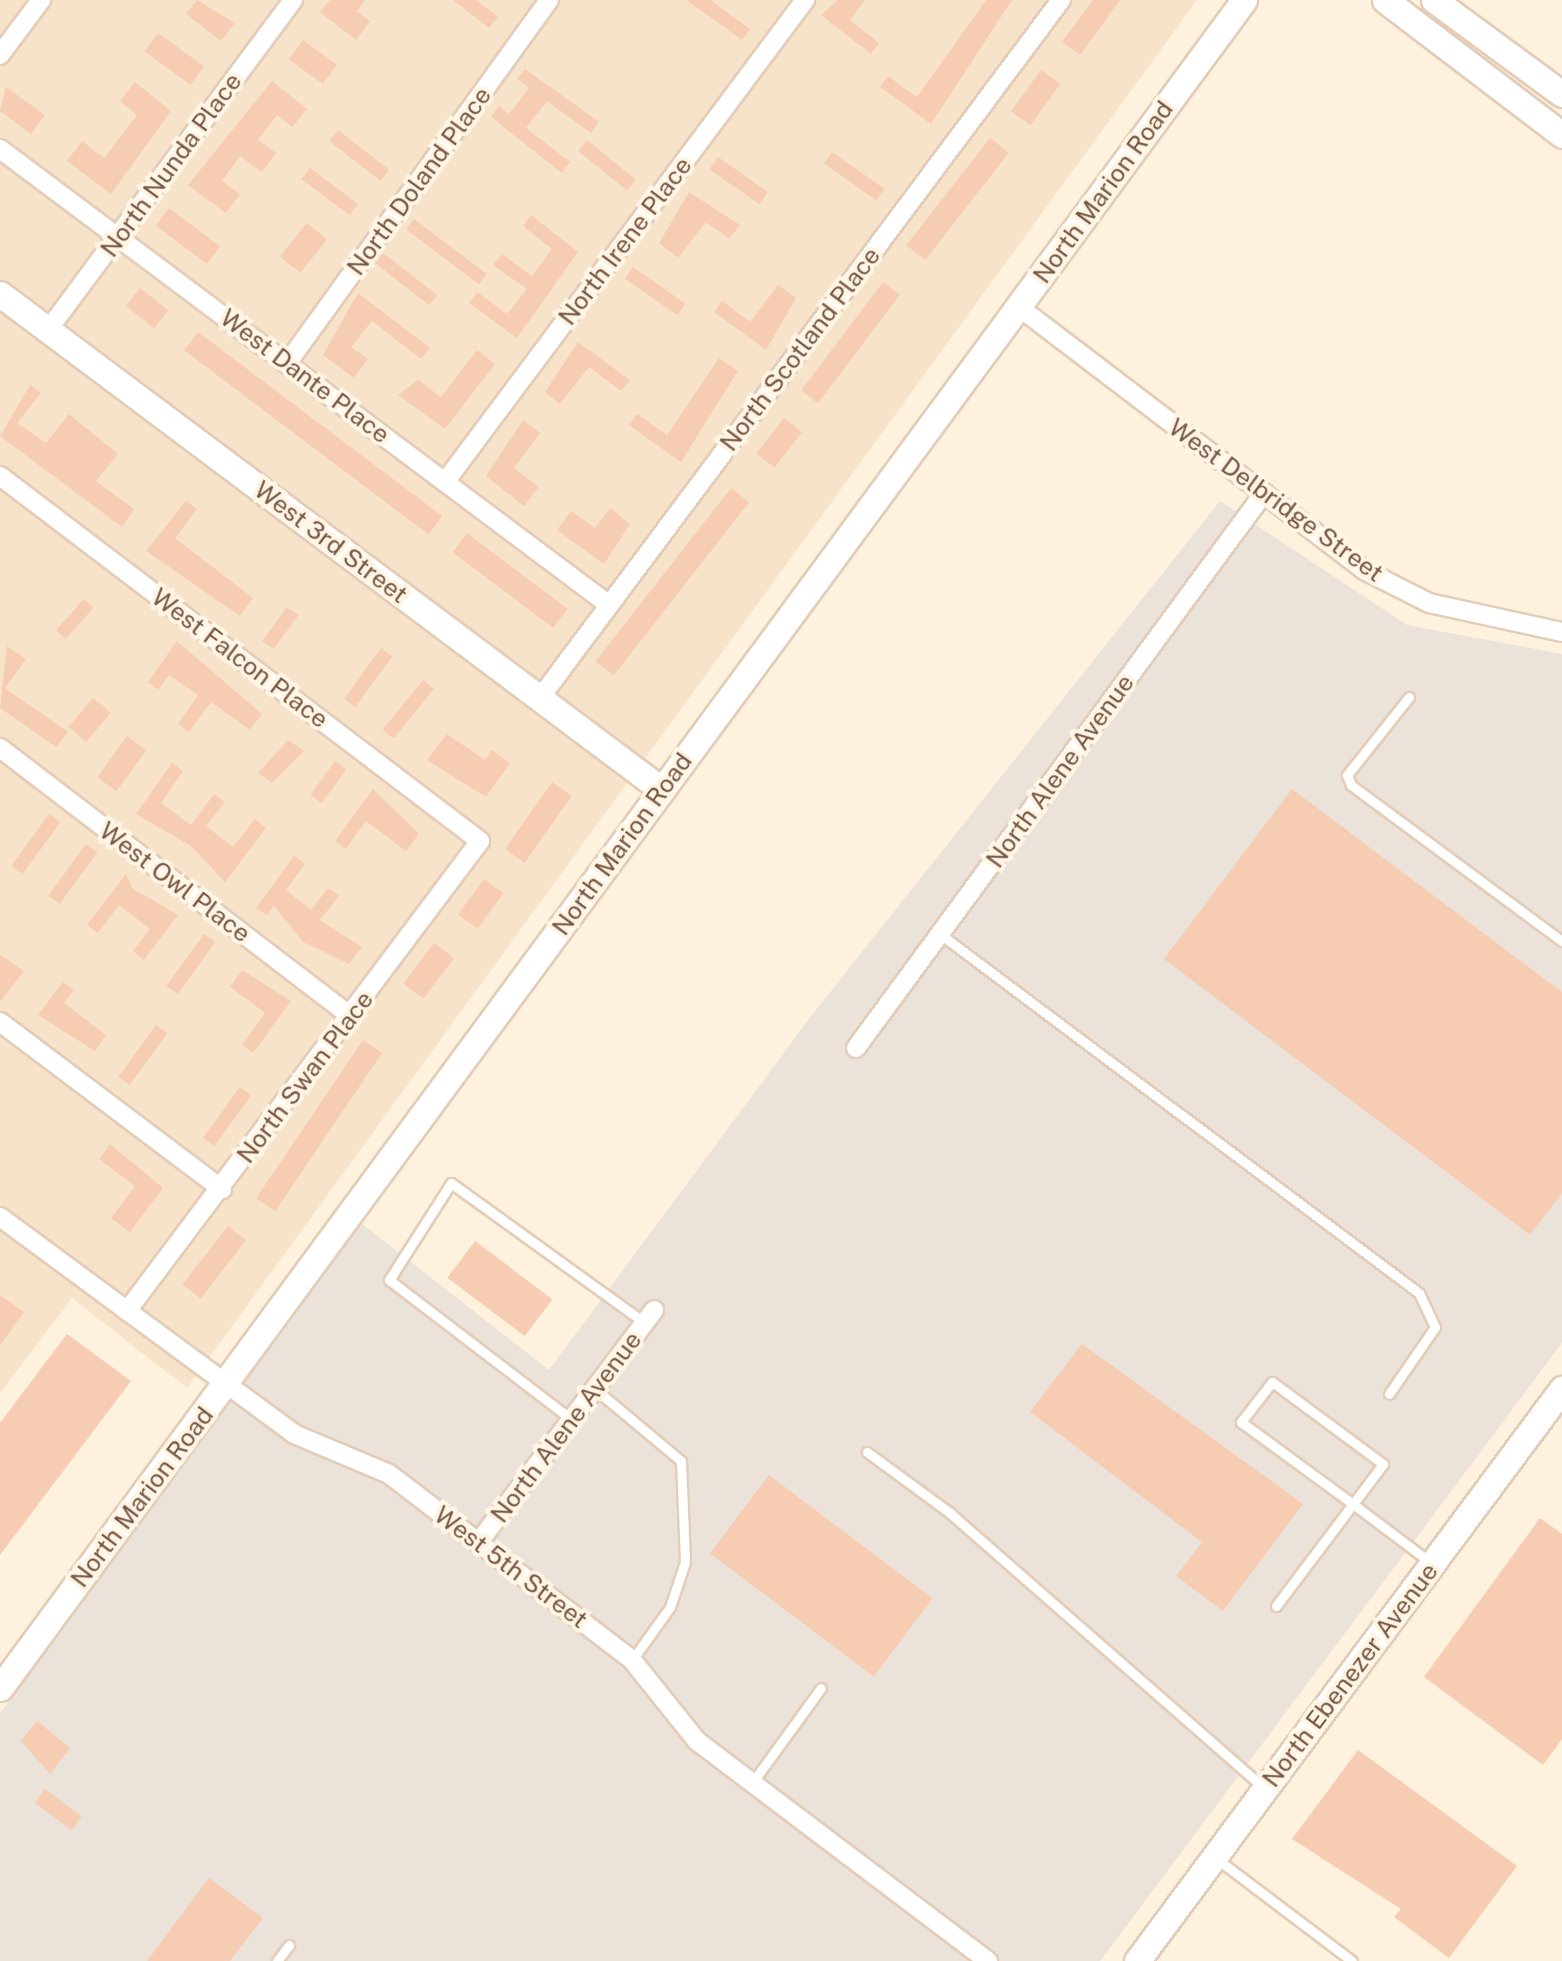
<!DOCTYPE html>
<style>
body{margin:0}
#map{position:relative;width:1562px;height:1961px;overflow:hidden;background:#fef1dd;font-family:"Public Sans",sans-serif}
div>[style]{position:absolute}
.residential>*{inset:0;background:#f7e3ca}
.industrial>*{inset:0;background:#ebe2da}
.building>*{inset:0;background:#f6cdb2;transform-origin:0 0}
.roads{filter:drop-shadow(2px 0 #e3cdb8) drop-shadow(-2px 0 #e3cdb8) drop-shadow(0 2px #e3cdb8) drop-shadow(0 -2px #e3cdb8)}
.lane>*{height:9px;margin:-4.5px;padding:0 4.5px;transform-origin:4.5px;border-radius:4.5px;background:#fff}
.street>*{height:18px;margin:-9px;padding:0 9px;transform-origin:9px;border-radius:9px;background:#fff}
.secondary>*{height:25px;margin:-12.5px;padding:0 12.5px;transform-origin:12.5px;border-radius:12.5px;background:#fff}
span{translate:-50% -50%;white-space:nowrap;text-align:center;line-height:1.15;-webkit-text-stroke:8px #fff5e5;paint-order:stroke}
.street-label{font-size:25px;color:#765643}
</style>
<div id="map">
<div class="residential">
<i style="clip-path:polygon(0 0,1197px 0,187px 1388px,72px 1298px,0 1393px)"></i>
</div>
<div class="industrial">
<i style="clip-path:polygon(1220px 501px,1407px 625px,1562px 654px,1562px 1343px,1100px 1961px,0 1961px,0 1713px,361px 1223px,549px 1370px,812px 1015px)"></i>
</div>
<div class="building">
<i style="clip-path:polygon(197px 0,235px 23px,221px 41px,186px 14px)"></i>
<i style="clip-path:polygon(330px 0,365px 0,357px 11px,370px 21px,356px 40px,320px 12px)"></i>
<i style="clip-path:polygon(453px 0,476px 0,498px 17px,489px 28px)"></i>
<i style="clip-path:polygon(686px 0,710px 0,750px 29px,742px 40px)"></i>
<i style="clip-path:polygon(838px 0,865px 0,850px 20px,879px 43px,871px 54px,821px 15px)"></i>
<i style="clip-path:polygon(986px 0,1012px 0,931px 124px,880px 87px,888px 76px,917px 97px)"></i>
<i style="clip-path:polygon(1093px 0,1120px 0,1080px 55px,1062px 42px)"></i>
<i style="left:158px;top:33px;width:57px;height:23px;rotate:36deg"></i>
<i style="left:303px;top:40px;width:42px;height:24px;rotate:36deg"></i>
<i style="clip-path:polygon(525px 69px,599px 122px,591px 133px,547px 101px,526px 128px,570px 162px,562px 173px,491px 117px,499px 106px,509px 114px,529px 88px,517px 79px)"></i>
<i style="left:1041px;top:70px;width:24px;height:51px;rotate:36deg"></i>
<i style="clip-path:polygon(272px 81px,307px 109px,292px 127px,277px 115px,258px 140px,276px 153px,262px 172px,240px 156px,222px 181px,240px 194px,226px 213px,188px 185px)"></i>
<i style="clip-path:polygon(135px 82px,171px 111px,111px 194px,67px 161px,82px 141px,104px 158px,137px 115px,120px 101px)"></i>
<i style="clip-path:polygon(6px 87px,45px 115px,31px 134px,0 111px)"></i>
<i style="left:338px;top:130px;width:65px;height:14px;rotate:38deg"></i>
<i style="left:990px;top:138px;width:24px;height:136px;rotate:38deg"></i>
<i style="left:587px;top:140px;width:63px;height:14px;rotate:39deg"></i>
<i style="left:832px;top:152px;width:64px;height:14px;rotate:35deg"></i>
<i style="left:718px;top:157px;width:61px;height:15px;rotate:35deg"></i>
<i style="left:310px;top:168px;width:60px;height:14px;rotate:37deg"></i>
<i style="clip-path:polygon(689px 192px,740px 225px,729px 239px,706px 222px,678px 258px,659px 243px)"></i>
<i style="left:169px;top:208px;width:64px;height:22px;rotate:37deg"></i>
<i style="clip-path:polygon(531px 215px,578px 252px,517px 338px,469px 303px,477px 292px,507px 314px,527px 289px,493px 265px,502px 254px,532px 276px,552px 249px,523px 226px)"></i>
<i style="left:414px;top:219px;width:91px;height:13px;rotate:37deg"></i>
<i style="left:307px;top:223px;width:26px;height:43px;rotate:39deg"></i>
<i style="left:382px;top:252px;width:70px;height:13px;rotate:38deg"></i>
<i style="left:633px;top:267px;width:64px;height:14px;rotate:35deg"></i>
<i style="left:883px;top:282px;width:21px;height:136px;rotate:37deg"></i>
<i style="clip-path:polygon(778px 285px,796px 298px,766px 350px,714px 312px,722px 301px,750px 322px)"></i>
<i style="left:140px;top:288px;width:36px;height:23px;rotate:38deg"></i>
<i style="clip-path:polygon(358px 293px,430px 348px,421px 359px,372px 321px,351px 347px,368px 359px,354px 378px,323px 355px)"></i>
<i style="left:198px;top:332px;width:306px;height:23px;rotate:37deg"></i>
<i style="clip-path:polygon(578px 342px,630px 380px,621px 391px,589px 367px,560px 404px,545px 392px)"></i>
<i style="clip-path:polygon(477px 350px,495px 364px,445px 429px,398px 395px,418px 380px,441px 397px)"></i>
<i style="clip-path:polygon(719px 358px,738px 371px,681px 462px,629px 425px,637px 414px,667px 435px)"></i>
<i style="clip-path:polygon(30px 385px,41px 393px,17px 423px,46px 443px,69px 414px,118px 454px,96px 481px,134px 509px,122px 527px,0 436px)"></i>
<i style="left:784px;top:418px;width:23px;height:45px;rotate:38deg"></i>
<i style="clip-path:polygon(523px 420px,540px 433px,514px 468px,539px 487px,524px 506px,486px 476px)"></i>
<i style="left:731px;top:488px;width:23px;height:220px;rotate:38deg"></i>
<i style="clip-path:polygon(186px 501px,197px 509px,175px 538px,253px 598px,240px 616px,146px 551px)"></i>
<i style="clip-path:polygon(610px 508px,630px 524px,604px 564px,557px 530px,571px 511px,595px 528px)"></i>
<i style="left:467px;top:533px;width:126px;height:24px;rotate:37deg"></i>
<i style="left:84px;top:599px;width:13px;height:42px;rotate:42deg"></i>
<i style="left:287px;top:607px;width:14px;height:42px;rotate:36deg"></i>
<i style="clip-path:polygon(177px 641px,262px 714px,250px 730px,211px 702px,189px 732px,178px 724px,198px 695px,169px 675px,158px 690px,148px 682px)"></i>
<i style="clip-path:polygon(7px 646px,26px 659px,5px 688px,68px 732px,56px 747px,0 708px)"></i>
<i style="left:381px;top:648px;width:14px;height:63px;rotate:36deg"></i>
<i style="left:423px;top:680px;width:14px;height:64px;rotate:39deg"></i>
<i style="left:93px;top:698px;width:23px;height:38px;rotate:40deg"></i>
<i style="clip-path:polygon(447px 734px,485px 760px,492px 750px,510px 763px,486px 797px,427px 760px)"></i>
<i style="left:127px;top:736px;width:24px;height:51px;rotate:36deg"></i>
<i style="clip-path:polygon(288px 740px,304px 751px,272px 783px,258px 773px)"></i>
<i style="left:335px;top:761px;width:14px;height:42px;rotate:36deg"></i>
<i style="clip-path:polygon(172px 763px,183px 771px,161px 803px,191px 825px,214px 794px,225px 802px,206px 826px,233px 847px,255px 819px,266px 828px,225px 882px,191px 846px,136px 814px)"></i>
<i style="left:552px;top:782px;width:24px;height:82px;rotate:35deg"></i>
<i style="clip-path:polygon(373px 789px,419px 834px,406px 851px,366px 821px,346px 849px,335px 841px)"></i>
<i style="clip-path:polygon(1292px 789px,1562px 992px,1562px 1193px,1530px 1235px,1164px 959px)"></i>
<i style="left:49px;top:814px;width:14px;height:64px;rotate:36deg"></i>
<i style="left:86px;top:844px;width:14px;height:64px;rotate:36deg"></i>
<i style="clip-path:polygon(294px 856px,305px 864px,286px 890px,311px 910px,328px 888px,339px 896px,320px 920px,362px 947px,349px 964px,303px 942px,274px 906px,267px 915px,256px 908px)"></i>
<i style="clip-path:polygon(126px 874px,132px 888px,178px 915px,144px 960px,133px 951px,150px 929px,119px 905px,98px 933px,87px 925px)"></i>
<i style="left:484px;top:879px;width:24px;height:44px;rotate:36deg"></i>
<i style="left:204px;top:934px;width:14px;height:64px;rotate:36deg"></i>
<i style="left:434px;top:943px;width:25px;height:51px;rotate:37deg"></i>
<i style="clip-path:polygon(0 954px,24px 971px,0 1002px)"></i>
<i style="clip-path:polygon(242px 970px,291px 1001px,253px 1053px,242px 1045px,265px 1013px,230px 987px)"></i>
<i style="clip-path:polygon(63px 982px,74px 990px,64px 1003px,106px 1035px,95px 1051px,38px 1015px)"></i>
<i style="left:156px;top:1025px;width:14px;height:64px;rotate:36deg"></i>
<i style="left:363px;top:1040px;width:23px;height:191px;rotate:34deg"></i>
<i style="left:240px;top:1087px;width:14px;height:63px;rotate:36deg"></i>
<i style="clip-path:polygon(110px 1144px,163px 1188px,130px 1232px,111px 1218px,135px 1186px,99px 1159px)"></i>
<i style="left:228px;top:1226px;width:23px;height:74px;rotate:38deg"></i>
<i style="left:475px;top:1241px;width:97px;height:46px;rotate:37deg"></i>
<i style="clip-path:polygon(0 1295px,24px 1312px,0 1345px)"></i>
<i style="clip-path:polygon(67px 1334px,131px 1381px,0 1555px,0 1423px)"></i>
<i style="clip-path:polygon(1082px 1344px,1303px 1504px,1223px 1611px,1176px 1576px,1202px 1542px,1030px 1412px)"></i>
<i style="left:769px;top:1475px;width:205px;height:98px;rotate:37deg"></i>
<i style="clip-path:polygon(1540px 1518px,1562px 1534px,1562px 1739px,1543px 1765px,1424px 1677px)"></i>
<i style="clip-path:polygon(37px 1721px,70px 1748px,50px 1774px,21px 1741px)"></i>
<i style="clip-path:polygon(1358px 1750px,1517px 1866px,1449px 1958px,1394px 1917px,1401px 1909px,1292px 1839px)"></i>
<i style="left:45px;top:1789px;width:46px;height:17px;rotate:37deg"></i>
<i style="clip-path:polygon(209px 1878px,263px 1918px,230px 1961px,147px 1961px)"></i>
</div>
<div class="roads">
<div class="lane">
<i style="left:1409px;top:697px;width:100px;rotate:128.5deg"></i>
<i style="left:1347px;top:775px;width:11px;rotate:68deg"></i>
<i style="left:1351px;top:785px;width:262px;rotate:36.5deg"></i>
<i style="left:940px;top:934px;width:599px;rotate:36.85deg"></i>
<i style="left:1419px;top:1293px;width:38px;rotate:65deg"></i>
<i style="left:1435px;top:1327px;width:81px;rotate:124.5deg"></i>
<i style="left:595px;top:1389px;width:112px;rotate:39.9deg"></i>
<i style="left:681px;top:1461px;width:101px;rotate:87.7deg"></i>
<i style="left:685px;top:1562px;width:47px;rotate:108.4deg"></i>
<i style="left:670px;top:1607px;width:65px;rotate:125.6deg"></i>
<i style="left:571px;top:1419px;width:229px;rotate:-142.6deg"></i>
<i style="left:389px;top:1280px;width:115px;rotate:-57.4deg"></i>
<i style="left:451px;top:1183px;width:239px;rotate:35.8deg"></i>
<i style="left:867px;top:1452px;width:103px;rotate:36.3deg"></i>
<i style="left:950px;top:1513px;width:415px;rotate:41.2deg"></i>
<i style="left:1276px;top:1606px;width:128px;rotate:-53deg"></i>
<i style="left:1353px;top:1504px;width:50px;rotate:-53.1deg"></i>
<i style="left:1383px;top:1464px;width:138px;rotate:-143.5deg"></i>
<i style="left:1272px;top:1382px;width:51px;rotate:127.8deg"></i>
<i style="left:1241px;top:1422px;width:139px;rotate:36.2deg"></i>
<i style="left:1353px;top:1504px;width:96px;rotate:37deg"></i>
<i style="left:752px;top:1783px;width:117px;rotate:-54deg"></i>
<i style="left:1217px;top:1859px;width:169px;rotate:37.1deg"></i>
<i style="left:277px;top:1961px;width:20px;rotate:-53deg"></i>
</div>
<div class="street">
<i style="left:0;top:55px;width:69px;rotate:-53.3deg"></i>
<i style="left:0;top:149px;width:761px;rotate:36.82deg"></i>
<i style="left:1019px;top:307px;width:434px;rotate:37.3deg"></i>
<i style="left:1364px;top:570px;width:73px;rotate:26.9deg"></i>
<i style="left:1429px;top:603px;width:136px;rotate:12.3deg"></i>
<i style="left:48px;top:330px;width:411px;rotate:-53.4deg"></i>
<i style="left:288px;top:362px;width:446px;rotate:-54.2deg"></i>
<i style="left:0;top:476px;width:603px;rotate:37.25deg"></i>
<i style="left:480px;top:841px;width:588px;rotate:126.91deg"></i>
<i style="left:445px;top:482px;width:602px;rotate:-53.24deg"></i>
<i style="left:540px;top:698px;width:871px;rotate:-53.26deg"></i>
<i style="left:0;top:748px;width:441px;rotate:37.4deg"></i>
<i style="left:0;top:1022px;width:278px;rotate:37deg"></i>
<i style="left:856px;top:1048px;width:689px;rotate:-53.68deg"></i>
<i style="left:0;top:1217px;width:365px;rotate:36.4deg"></i>
<i style="left:294px;top:1434px;width:103px;rotate:22.8deg"></i>
<i style="left:389px;top:1474px;width:306px;rotate:37.4deg"></i>
<i style="left:632px;top:1660px;width:104px;rotate:51.3deg"></i>
<i style="left:697px;top:1741px;width:365px;rotate:37.1deg"></i>
<i style="left:478px;top:1543px;width:292px;rotate:-52.9deg"></i>
</div>
<div class="secondary">
<i style="left:1385px;top:0;width:223px;rotate:37.3deg"></i>
<i style="left:1434px;top:0;width:159px;rotate:36.3deg"></i>
<i style="left:0;top:294px;width:827px;rotate:36.84deg"></i>
<i style="left:0;top:1688px;width:2097px;rotate:-53.61deg"></i>
<i style="left:1137px;top:1961px;width:713px;rotate:-53.39deg"></i>
</div>
</div>
<div class="street-label">
<span style="left:171px;top:165px;rotate:-54deg">North Nunda Place</span>
<span style="left:419px;top:181px;rotate:-54deg">North Doland Place</span>
<span style="left:1103px;top:192px;rotate:-54deg">North Marion Road</span>
<span style="left:625px;top:241px;rotate:-53deg">North Irene Place</span>
<span style="left:800px;top:349px;rotate:-53deg">North Scotland Place</span>
<span style="left:305px;top:376px;rotate:37deg">West Dante Place</span>
<span style="left:1276px;top:500px;rotate:36deg">West Delbridge Street</span>
<span style="left:331px;top:542px;rotate:37deg">West 3rd Street</span>
<span style="left:240px;top:658px;rotate:37deg">West Falcon Place</span>
<span style="left:1060px;top:771px;rotate:-54deg">North Alene Avenue</span>
<span style="left:622px;top:844px;rotate:-54deg">North Marion Road</span>
<span style="left:175px;top:882px;rotate:37deg">West Owl Place</span>
<span style="left:305px;top:1077px;rotate:-53deg">North Swan Place</span>
<span style="left:566px;top:1427px;rotate:-53deg">North Alene Avenue</span>
<span style="left:142px;top:1497px;rotate:-53deg">North Marion Road</span>
<span style="left:511px;top:1567px;rotate:37deg">West 5th Street</span>
<span style="left:1350px;top:1675px;rotate:-53deg">North Ebenezer Avenue</span>
</div>
</div>
